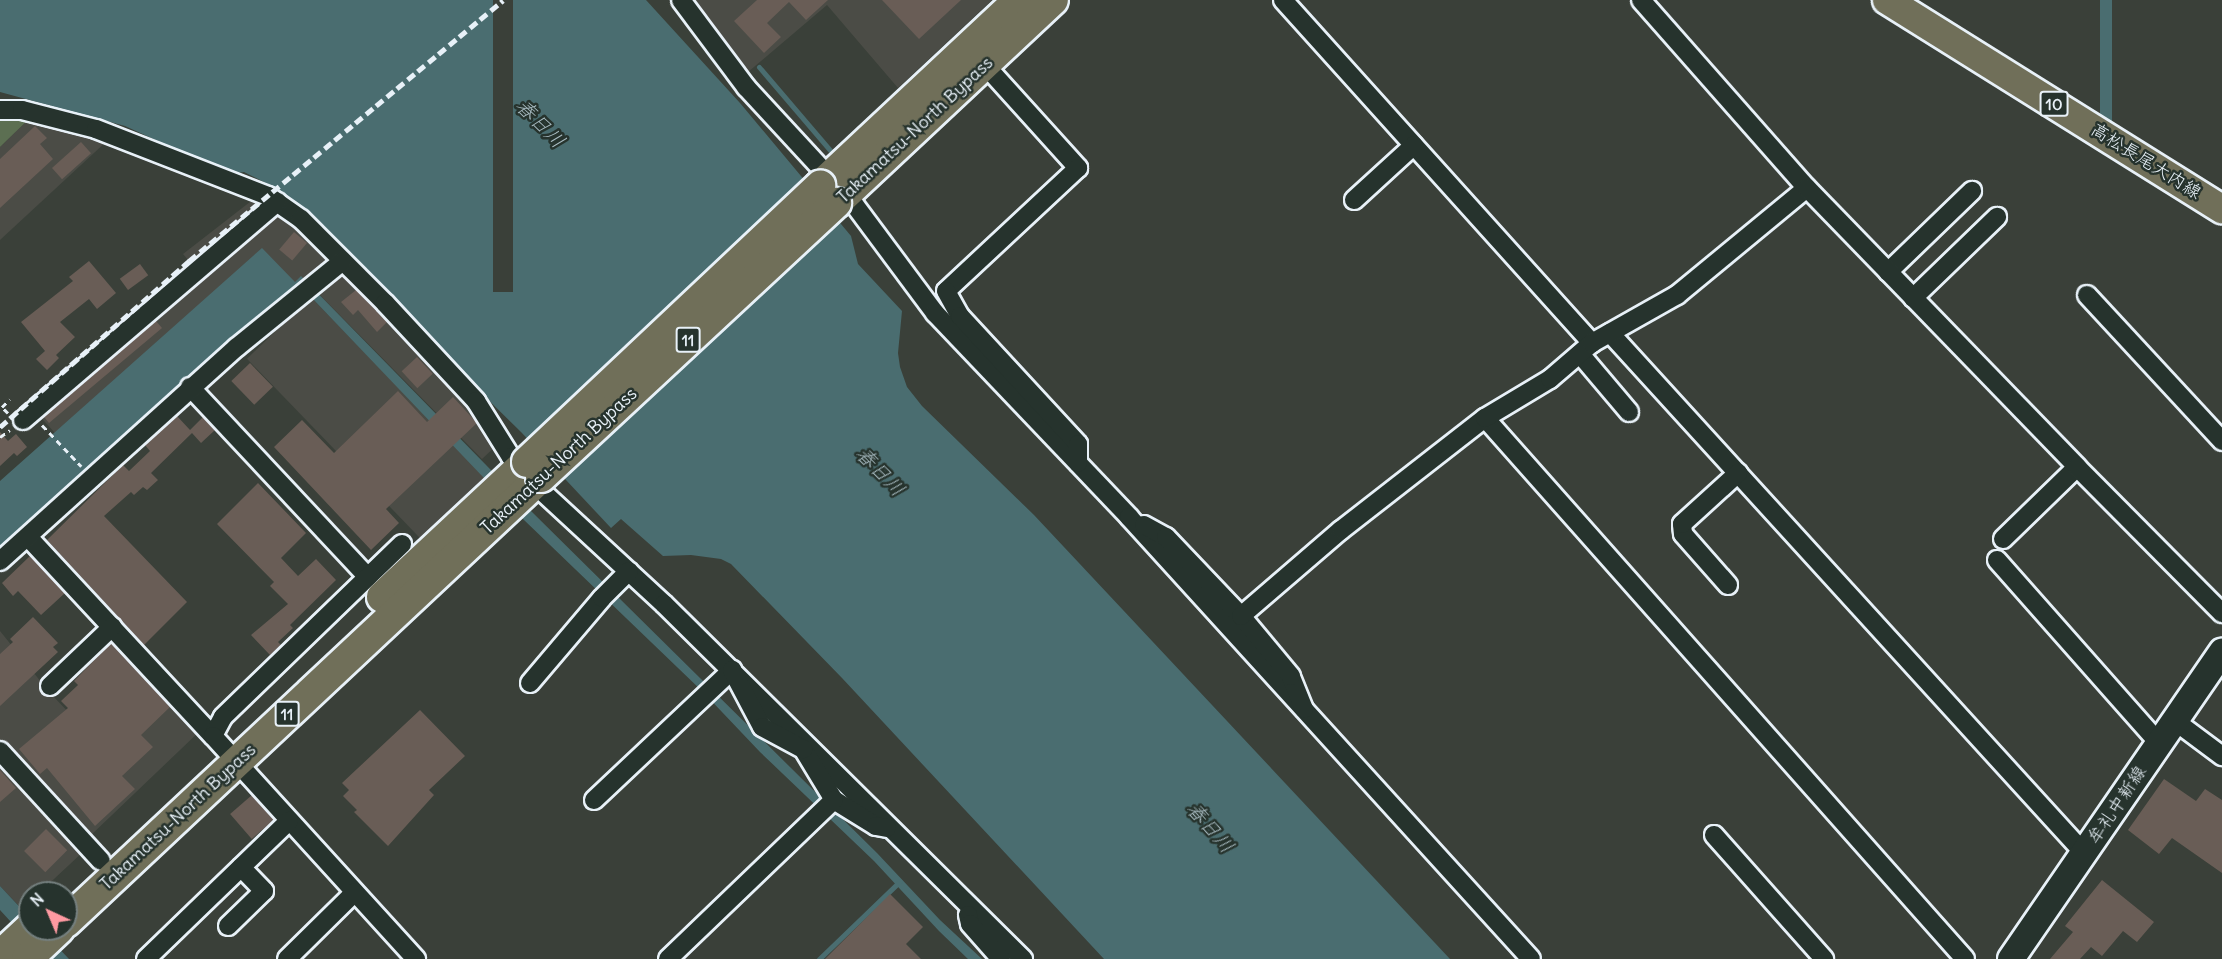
<!DOCTYPE html>
<meta charset="utf-8">
<style>
body{margin:0}
#map{position:relative;width:2222px;height:959px;overflow:hidden;background:#3a4039;font-family:Delius,"Klee One",sans-serif}
div>[style]{position:absolute}
.built>*{inset:0;background:#4b4c46;transform-origin:0 0}
.green>*{inset:0;background:#5c6f52}
.water>*{inset:0;background:#4a6d70;transform-origin:0 0}
.pier>*{inset:0;background:#3a4039;transform-origin:0 0}
.stream>*{height:5px;margin:-2.5px;padding:0 2.5px;transform-origin:2.5px;border-radius:2.5px;background:#4a6d70}
.building>*{inset:0;background:#695d56;transform-origin:0 0}
.path>*{height:3px;margin-top:-1.5px;transform-origin:0;background:repeating-linear-gradient(90deg,#e8f1f8 0 6px,transparent 0 10.5px)}
.roads{filter:drop-shadow(2px 0 #e8f1f8) drop-shadow(-2px 0 #e8f1f8) drop-shadow(0 2px #e8f1f8) drop-shadow(0 -2px #e8f1f8)}
.minor>*{height:18px;margin:-9px;padding:0 9px;transform-origin:9px;border-radius:9px;background:#26332d}
.secondary>*{height:26px;margin:-13px;padding:0 13px;transform-origin:13px;border-radius:13px;background:#26332d}
.primary>*{height:28px;margin:-14px;padding:0 14px;transform-origin:14px;border-radius:14px;background:#706f59}
.trunk>*{height:30px;margin:-15px;padding:0 15px;transform-origin:15px;border-radius:15px;background:#706f59}
.rail>*{height:4.5px;margin-top:-2.25px;transform-origin:0;background:repeating-linear-gradient(90deg,#e8f1f8 0 9px,transparent 0 13.5px)}
.bridges{filter:drop-shadow(2px 0 #e8f1f8) drop-shadow(-2px 0 #e8f1f8) drop-shadow(0 2px #e8f1f8) drop-shadow(0 -2px #e8f1f8)}
.trunk-bridge>*{height:30px;margin:-15px;padding:0 15px;transform-origin:15px;border-radius:15px;background:#706f59}
span{translate:-50% -50%;white-space:nowrap;text-align:center;line-height:1.15;-webkit-text-stroke:5px #26332d;paint-order:stroke}
.shield-label span{padding:2px 4px;background:#26332d;border:2px solid;border-radius:4px;-webkit-text-stroke-width:0}
.shield-label{font-size:16px;color:#e8f1f8;font-weight:700}
.street-label{font-size:18px;color:#e8f1f8}
.water-label{font-size:20px;color:#a9bcc2;font-style:italic}
.north{position:absolute;left:18px;top:881px;width:60px;height:60px;box-sizing:border-box;background:#26332d;border:2px solid #747f7e;border-radius:50%;rotate:316deg;font-size:16px;font-weight:700;line-height:24px;text-align:center;color:#e8f1f8}
.north::after{content:'';display:block;margin:auto;width:21px;height:27px;background:#ff9aa2;clip-path:polygon(50% 0,100% 100%,50% 72%,0 100%)}
</style>
<div id="map">
<div class="built">
<i style="clip-path:polygon(691px 0,992px 0,898px 88px,827px 5px,748px 72px)"></i>
<i style="clip-path:polygon(31px 117px,108px 140px,0 240px,0 147px)"></i>
<i style="clip-path:polygon(268px 188px,277px 198px,193px 266px,183px 254px)"></i>
<i style="clip-path:polygon(276px 205px,337px 261px,308px 283px,296px 282px,113px 382px,55px 433px,35px 411px)"></i>
<i style="clip-path:polygon(345px 268px,471px 401px,498px 444px,482px 459px,316px 291px)"></i>
<i style="left:311px;top:297px;width:251px;height:89px;rotate:46deg"></i>
<i style="clip-path:polygon(0 631px,50px 693px,79px 723px,140px 664px,202px 729px,89px 837px,0 741px)"></i>
<i style="clip-path:polygon(0 760px,84px 851px,39px 893px,30px 893px,30px 901px,22px 909px,0 886px)"></i>
</div>
<div class="green">
<i style="clip-path:polygon(0 108px,31px 117px,0 147px)"></i>
</div>
<div class="water">
<i style="clip-path:polygon(0 0,646px 0,740px 103px,851px 236px,858px 264px,902px 311px,898px 353px,900px 367px,907px 387px,922px 406px,1034px 515px,1450px 959px,1104px 959px,842px 678px,731px 564px,721px 559px,691px 555px,663px 556px,621px 519px,611px 528px,521px 432px,272px 186px,244px 172px,230px 174px,125px 126px,0 92px)"></i>
<i style="left:2100px;top:0;width:12px;height:152px"></i>
<i style="clip-path:polygon(262px 248px,295px 282px,301px 276px,531px 511px,877px 853px,940px 920px,982px 959px,968px 959px,939px 931px,874px 861px,760px 752px,703px 692px,524px 520px,311px 297px,289px 291px,0 548px,0 481px)"></i>
<i style="clip-path:polygon(0 886px,30px 918px,69px 959px,47px 959px,11px 922px,0 910px)"></i>
</div>
<div class="pier">
<i style="left:493px;top:0;width:20px;height:292px"></i>
</div>
<div class="stream">
<i style="left:759px;top:67px;width:109px;rotate:49.5deg"></i>
<i style="left:819px;top:959px;width:112px;rotate:-43.9deg"></i>
</div>
<div class="building">
<i style="clip-path:polygon(757px 0,828px 0,806px 20px,789px 2px,767px 23px,781px 37px,764px 53px,734px 21px)"></i>
<i style="clip-path:polygon(882px 0,961px 0,919px 39px)"></i>
<i style="clip-path:polygon(35px 126px,47px 138px,40px 144px,53px 159px,0 208px,0 159px)"></i>
<i style="left:81px;top:142px;width:15px;height:39px;rotate:48deg"></i>
<i style="left:294px;top:232px;width:17px;height:23px;rotate:40deg"></i>
<i style="clip-path:polygon(89px 261px,116px 293px,97px 309px,89px 299px,60px 322px,75px 337px,56px 355px,59px 358px,47px 370px,36px 359px,45px 351px,21px 322px,73px 281px,69px 277px)"></i>
<i style="left:140px;top:264px;width:14px;height:25px;rotate:54deg"></i>
<i style="clip-path:polygon(356px 290px,387px 322px,377px 332px,358px 310px,353px 315px,341px 302px)"></i>
<i style="clip-path:polygon(156px 321px,162px 328px,49px 423px,44px 417px)"></i>
<i style="left:417px;top:357px;width:23px;height:21px;rotate:47deg"></i>
<i style="left:250px;top:363px;width:33px;height:26px;rotate:46deg"></i>
<i style="clip-path:polygon(398px 391px,427px 422px,453px 397px,477px 423px,386px 509px,399px 523px,371px 550px,274px 447px,302px 420px,334px 453px)"></i>
<i style="clip-path:polygon(177px 416px,190px 430px,203px 417px,215px 430px,201px 443px,192px 433px,151px 473px,158px 480px,147px 490px,143px 487px,134px 495px,131px 492px,104px 516px,187px 602px,144px 645px,47px 540px,123px 465px,129px 471px,150px 451px,145px 445px)"></i>
<i style="clip-path:polygon(0 432px,8px 441px,16px 434px,27px 447px,17px 456px,14px 453px,0 466px)"></i>
<i style="clip-path:polygon(258px 483px,306px 533px,281px 558px,298px 576px,316px 559px,336px 580px,290px 625px,293px 628px,278px 642px,281px 645px,270px 655px,251px 635px,288px 604px,270px 586px,274px 582px,217px 524px)"></i>
<i style="clip-path:polygon(30px 556px,65px 593px,41px 615px,18px 591px,13px 596px,2px 583px)"></i>
<i style="clip-path:polygon(33px 617px,58px 643px,53px 647px,58px 652px,0 706px,0 654px,13px 642px,10px 639px)"></i>
<i style="clip-path:polygon(111px 643px,170px 707px,141px 735px,153px 747px,122px 776px,135px 789px,95px 826px,47px 768px,40px 774px,19px 749px,68px 708px,61px 701px,78px 685px,74px 681px)"></i>
<i style="clip-path:polygon(420px 710px,465px 756px,429px 790px,434px 795px,388px 846px,354px 812px,357px 810px,343px 796px,349px 790px,342px 783px)"></i>
<i style="clip-path:polygon(0 770px,16px 788px,0 802px)"></i>
<i style="clip-path:polygon(2164px 779px,2196px 801px,2205px 789px,2222px 800px,2222px 873px,2172px 838px,2159px 854px,2128px 830px)"></i>
<i style="left:252px;top:795px;width:33px;height:29px;rotate:49deg"></i>
<i style="left:46px;top:829px;width:30px;height:31px;rotate:45deg"></i>
<i style="clip-path:polygon(2102px 880px,2154px 922px,2137px 942px,2123px 931px,2102px 956px,2091px 947px,2080px 959px,2050px 959px,2073px 932px,2065px 926px)"></i>
<i style="clip-path:polygon(890px 894px,923px 927px,906px 944px,921px 959px,825px 959px)"></i>
</div>
<div class="path">
<i style="left:8px;top:413px;width:8px;rotate:-135deg"></i>
<i style="left:2px;top:407px;width:11px;rotate:-45deg"></i>
<i style="left:42px;top:425px;width:57px;rotate:46.4deg"></i>
<i style="left:0;top:437px;width:12px;rotate:-35deg"></i>
</div>
<div class="roads">
<div class="minor">
<i style="left:681px;top:0;width:109px;rotate:53.2deg"></i>
<i style="left:746px;top:87px;width:159px;rotate:47.3deg"></i>
<i style="left:854px;top:204px;width:136px;rotate:53.4deg"></i>
<i style="left:935px;top:313px;width:282px;rotate:46.4deg"></i>
<i style="left:1129px;top:517px;width:597px;rotate:47.71deg"></i>
<i style="left:1283px;top:0;width:462px;rotate:48deg"></i>
<i style="left:1641px;top:0;width:251px;rotate:48.6deg"></i>
<i style="left:985px;top:65px;width:139px;rotate:47.9deg"></i>
<i style="left:1078px;top:168px;width:180px;rotate:137deg"></i>
<i style="left:946px;top:291px;width:29px;rotate:61deg"></i>
<i style="left:960px;top:316px;width:174px;rotate:47.3deg"></i>
<i style="left:1078px;top:444px;width:19px;rotate:90deg"></i>
<i style="left:0;top:110px;width:22px"></i>
<i style="left:22px;top:110px;width:76px;rotate:14.4deg"></i>
<i style="left:96px;top:129px;width:185px;rotate:21.3deg"></i>
<i style="left:268px;top:196px;width:40px;rotate:34.9deg"></i>
<i style="left:301px;top:219px;width:119px;rotate:45deg"></i>
<i style="left:385px;top:303px;width:134px;rotate:47.1deg"></i>
<i style="left:476px;top:401px;width:66px;rotate:58deg"></i>
<i style="left:511px;top:457px;width:35px;rotate:50deg"></i>
<i style="left:534px;top:484px;width:177px;rotate:42.7deg"></i>
<i style="left:664px;top:604px;width:505px;rotate:44.68deg"></i>
<i style="left:1354px;top:200px;width:81px;rotate:-42.5deg"></i>
<i style="left:1888px;top:272px;width:117px;rotate:-44deg"></i>
<i style="left:2087px;top:295px;width:199px;rotate:47.2deg"></i>
<i style="left:1913px;top:298px;width:117px;rotate:-44deg"></i>
<i style="left:1610px;top:333px;width:704px;rotate:47.65deg"></i>
<i style="left:1580px;top:354px;width:76px;rotate:49.8deg"></i>
<i style="left:190px;top:387px;width:260px;rotate:46.9deg"></i>
<i style="left:1485px;top:418px;width:723px;rotate:48.42deg"></i>
<i style="left:23px;top:420px;width:335px;rotate:-40.6deg"></i>
<i style="left:1144px;top:525px;width:25px;rotate:29deg"></i>
<i style="left:1166px;top:537px;width:109px;rotate:46.5deg"></i>
<i style="left:28px;top:537px;width:272px;rotate:47.1deg"></i>
<i style="left:2003px;top:539px;width:103px;rotate:-44.2deg"></i>
<i style="left:402px;top:544px;width:249px;rotate:136deg"></i>
<i style="left:223px;top:717px;width:21px;rotate:118deg"></i>
<i style="left:213px;top:736px;width:302px;rotate:47.7deg"></i>
<i style="left:1997px;top:560px;width:244px;rotate:48.5deg"></i>
<i style="left:0;top:561px;width:319px;rotate:-42.1deg"></i>
<i style="left:237px;top:347px;width:136px;rotate:-39.1deg"></i>
<i style="left:1728px;top:585px;width:68px;rotate:-131.4deg"></i>
<i style="left:1683px;top:534px;width:10px;rotate:-96deg"></i>
<i style="left:1682px;top:524px;width:76px;rotate:-42.3deg"></i>
<i style="left:530px;top:683px;width:111px;rotate:-49.7deg"></i>
<i style="left:602px;top:598px;width:38px;rotate:-45deg"></i>
<i style="left:50px;top:686px;width:86px;rotate:-43.6deg"></i>
<i style="left:1304px;top:709px;width:35px;rotate:-112deg"></i>
<i style="left:1291px;top:676px;width:78px;rotate:-129.8deg"></i>
<i style="left:1241px;top:616px;width:132px;rotate:-40.7deg"></i>
<i style="left:1341px;top:530px;width:182px;rotate:-37.9deg"></i>
<i style="left:1485px;top:418px;width:76px;rotate:-31deg"></i>
<i style="left:1550px;top:379px;width:55px;rotate:-40.6deg"></i>
<i style="left:1592px;top:343px;width:98px;rotate:-29.5deg"></i>
<i style="left:1677px;top:295px;width:168px;rotate:-39.5deg"></i>
<i style="left:1807px;top:188px;width:388px;rotate:45.9deg"></i>
<i style="left:2077px;top:467px;width:206px;rotate:45.2deg"></i>
<i style="left:2175px;top:721px;width:59px;rotate:36.7deg"></i>
<i style="left:0;top:751px;width:149px;rotate:47.4deg"></i>
<i style="left:805px;top:752px;width:56px;rotate:58.9deg"></i>
<i style="left:834px;top:800px;width:49px;rotate:31.8deg"></i>
<i style="left:876px;top:826px;width:11px;rotate:10deg"></i>
<i style="left:594px;top:800px;width:190px;rotate:-43.3deg"></i>
<i style="left:732px;top:670px;width:64px;rotate:62.2deg"></i>
<i style="left:762px;top:727px;width:47px;rotate:28.2deg"></i>
<i style="left:1714px;top:835px;width:166px;rotate:48.4deg"></i>
<i style="left:968px;top:915px;width:9px;rotate:77deg"></i>
<i style="left:970px;top:924px;width:47px;rotate:48.5deg"></i>
<i style="left:228px;top:926px;width:50px;rotate:-44.2deg"></i>
<i style="left:264px;top:891px;width:33px;rotate:-134deg"></i>
<i style="left:146px;top:959px;width:199px;rotate:-44deg"></i>
<i style="left:287px;top:959px;width:95px;rotate:-44.6deg"></i>
<i style="left:668px;top:959px;width:230px;rotate:-43.8deg"></i>
</div>
<div class="secondary">
<i style="left:2011px;top:959px;width:373px;rotate:-55.5deg"></i>
</div>
<div class="primary">
<i style="left:1887px;top:0;width:395px;rotate:32deg"></i>
</div>
<div class="trunk">
<i style="left:820px;top:186px;width:272px;rotate:-43.1deg"></i>
<i style="left:836px;top:203px;width:297px;rotate:-43.1deg"></i>
<i style="left:382px;top:597px;width:198px;rotate:-43deg"></i>
<i style="left:66px;top:922px;width:651px;rotate:-43.13deg"></i>
<i style="left:0;top:956px;width:41px;rotate:-43deg"></i>
<i style="left:27px;top:959px;width:44px;rotate:-43.2deg"></i>
</div>
</div>
<div class="rail">
<i style="left:0;top:427px;width:252px;rotate:-41.3deg"></i>
<i style="left:189px;top:261px;width:408px;rotate:-39.7deg"></i>
</div>
<div class="bridges">
<div class="trunk-bridge">
<i style="left:527px;top:462px;width:403px;rotate:-43.3deg"></i>
<i style="left:541px;top:477px;width:403px;rotate:-42.9deg"></i>
</div>
</div>
<div class="shield-label">
<span style="left:2054px;top:104px">10</span>
<span style="left:688px;top:340px">11</span>
<span style="left:287px;top:714px">11</span>
</div>
<div class="street-label">
<span style="left:915px;top:130px;rotate:-43deg">Takamatsu-North Bypass</span>
<span style="left:2146px;top:161px;rotate:32deg">高松長尾大内線</span>
<span style="left:559px;top:461px;rotate:-43deg">Takamatsu-North Bypass</span>
<span style="left:2117px;top:805px;rotate:-56deg">牟礼中新線</span>
<span style="left:178px;top:817px;rotate:-43deg">Takamatsu-North Bypass</span>
</div>
<div class="water-label">
<span style="left:541px;top:123px;rotate:45deg">春日川</span>
<span style="left:881px;top:471px;rotate:46deg">春日川</span>
<span style="left:1211px;top:827px;rotate:49deg">春日川</span>
</div>
<div class="north">N</div>
</div>
